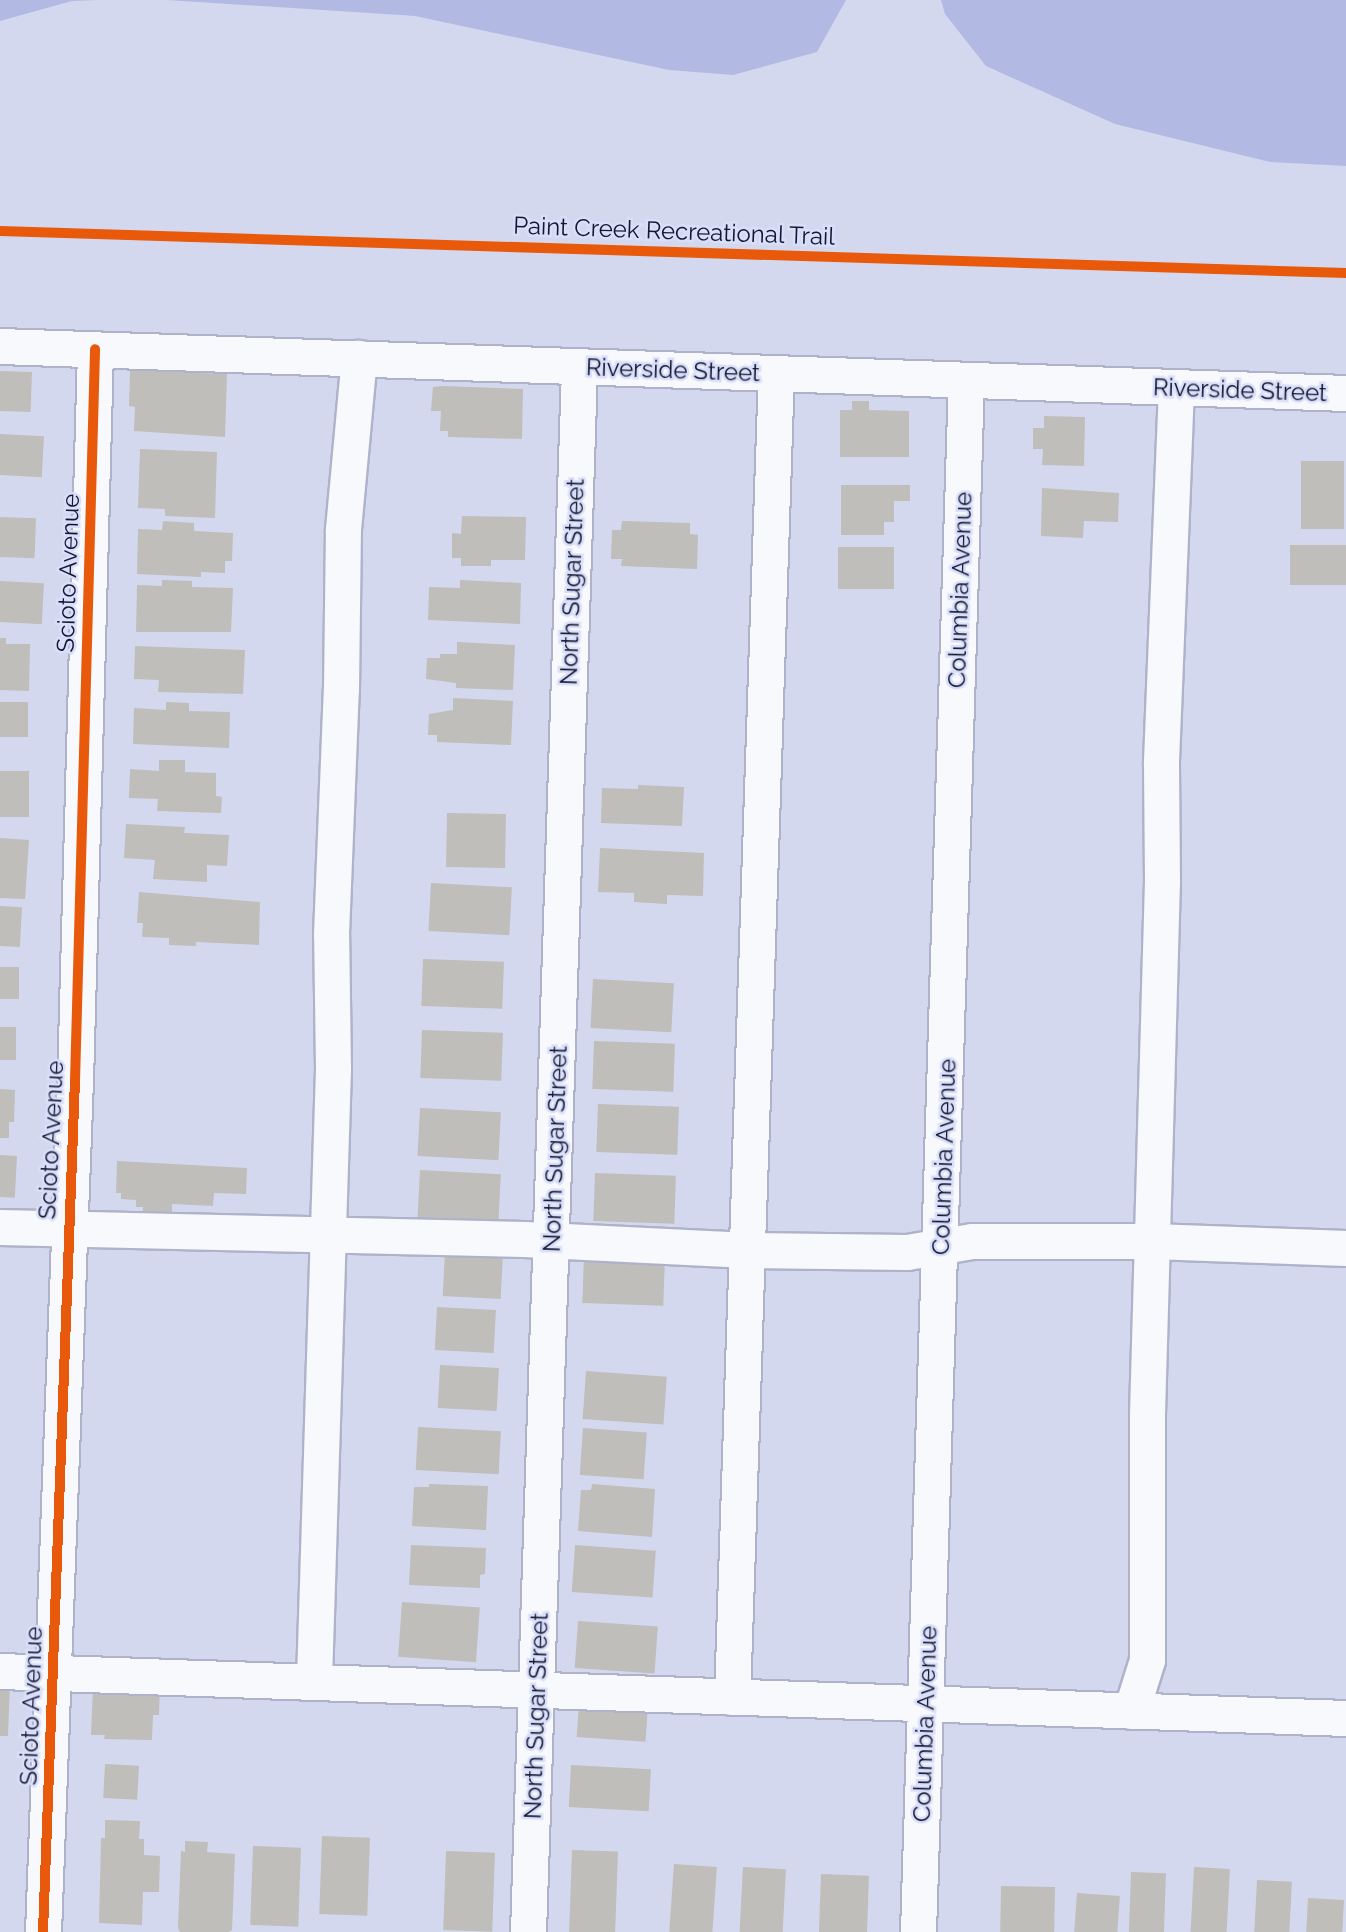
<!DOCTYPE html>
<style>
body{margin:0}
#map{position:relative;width:1346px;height:1932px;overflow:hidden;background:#d3d8ee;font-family:Raleway,sans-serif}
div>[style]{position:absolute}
.green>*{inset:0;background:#b2bae4}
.building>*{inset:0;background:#bfbeba;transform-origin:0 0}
.roads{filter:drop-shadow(2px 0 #afb3ca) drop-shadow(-2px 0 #afb3ca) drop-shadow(0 2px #afb3ca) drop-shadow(0 -2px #afb3ca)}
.minor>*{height:35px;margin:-17.5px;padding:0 17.5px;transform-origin:17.5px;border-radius:17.5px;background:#f8f9fc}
.cycleway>*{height:10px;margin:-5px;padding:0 5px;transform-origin:5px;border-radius:5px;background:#e8590c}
span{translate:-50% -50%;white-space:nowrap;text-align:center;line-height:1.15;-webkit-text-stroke:5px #d9dffa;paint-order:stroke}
.street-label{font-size:24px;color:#14172f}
</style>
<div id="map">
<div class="green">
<i style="clip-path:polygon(0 0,98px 0,72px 1px,0 21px)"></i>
<i style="clip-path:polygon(167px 0,846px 0,817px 52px,733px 75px,669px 70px,415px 16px)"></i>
<i style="clip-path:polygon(941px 0,1346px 0,1346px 166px,1270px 162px,1115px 124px,986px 66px,945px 14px)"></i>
</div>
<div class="building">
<i style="clip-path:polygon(130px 370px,227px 374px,225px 437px,134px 431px,135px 407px,129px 406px)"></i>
<i style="left:0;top:371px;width:32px;height:40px;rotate:2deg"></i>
<i style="clip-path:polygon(442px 386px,523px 389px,522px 439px,448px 437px,448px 431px,440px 431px,441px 411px,431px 411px,433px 387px)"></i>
<i style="clip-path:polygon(852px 401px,869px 401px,869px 410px,909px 411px,909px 457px,840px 457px,840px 410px,852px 410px)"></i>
<i style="clip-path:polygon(1044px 416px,1085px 417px,1084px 466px,1042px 465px,1043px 449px,1033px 449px,1033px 428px,1044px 428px)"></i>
<i style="left:0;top:434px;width:44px;height:41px;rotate:3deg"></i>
<i style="clip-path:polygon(140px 449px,217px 452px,215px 518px,165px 516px,165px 509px,138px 508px)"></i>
<i style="left:1301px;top:461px;width:43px;height:68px"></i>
<i style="clip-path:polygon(841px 485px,910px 485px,910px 501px,894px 501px,894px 522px,884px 522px,884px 535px,841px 535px)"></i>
<i style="clip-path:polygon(1042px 488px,1119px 493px,1118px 522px,1084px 521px,1083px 538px,1041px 536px)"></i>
<i style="clip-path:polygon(462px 516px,526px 517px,525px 560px,491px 560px,491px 566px,461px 566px,461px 558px,452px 558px,452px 533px,461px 534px)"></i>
<i style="left:0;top:517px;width:36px;height:40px;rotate:2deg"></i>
<i style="clip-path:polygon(163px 521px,194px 523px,194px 531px,233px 533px,232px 561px,225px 561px,225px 573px,201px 572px,201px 577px,137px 574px,138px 529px,162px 530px)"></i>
<i style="clip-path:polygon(622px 521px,690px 523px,690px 534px,698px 535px,697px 569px,621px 566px,622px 559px,611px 559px,612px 530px,621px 530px)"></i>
<i style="left:1290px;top:545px;width:56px;height:40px"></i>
<i style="left:838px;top:547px;width:56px;height:42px"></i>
<i style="clip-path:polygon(162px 580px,192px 581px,192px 587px,233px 588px,231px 632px,136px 632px,137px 585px,162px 586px)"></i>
<i style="clip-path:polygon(460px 580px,521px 583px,520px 624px,428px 620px,429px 587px,460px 588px)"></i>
<i style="left:0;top:581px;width:44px;height:41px;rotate:3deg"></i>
<i style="clip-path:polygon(0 638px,6px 638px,6px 644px,30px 644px,29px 691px,0 690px)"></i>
<i style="clip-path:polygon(457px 642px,515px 645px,513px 690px,456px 688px,456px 683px,426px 679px,427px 658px,440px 658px,440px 654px,457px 654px)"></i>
<i style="clip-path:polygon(135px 646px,245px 650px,243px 694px,158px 692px,159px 680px,134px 679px)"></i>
<i style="clip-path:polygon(453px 698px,513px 701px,511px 745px,437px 742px,437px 735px,428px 735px,429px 714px,453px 710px)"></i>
<i style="left:0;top:702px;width:28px;height:35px"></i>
<i style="clip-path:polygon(166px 702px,189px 703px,189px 711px,230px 712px,229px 748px,133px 744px,134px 708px,166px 710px)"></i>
<i style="clip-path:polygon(159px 760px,185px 760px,185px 772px,216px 773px,216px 796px,222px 797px,221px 813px,157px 811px,158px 799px,129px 798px,130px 769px,159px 771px)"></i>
<i style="left:0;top:771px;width:29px;height:46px"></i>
<i style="clip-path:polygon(638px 785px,684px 787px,682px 826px,601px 823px,602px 788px,638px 789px)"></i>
<i style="left:447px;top:813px;width:59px;height:54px;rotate:1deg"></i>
<i style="clip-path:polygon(126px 824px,185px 827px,184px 833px,229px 835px,227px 866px,207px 865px,207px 882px,153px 879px,155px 860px,124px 858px)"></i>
<i style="clip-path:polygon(0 838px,29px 840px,25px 899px,0 898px)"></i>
<i style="clip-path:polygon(600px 848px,704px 853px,703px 896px,667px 895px,667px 904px,634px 902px,634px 893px,598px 892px)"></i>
<i style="left:431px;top:883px;width:81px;height:48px;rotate:3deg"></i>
<i style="clip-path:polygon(139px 892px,260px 902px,259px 945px,196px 942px,196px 946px,169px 945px,169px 938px,142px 937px,143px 923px,137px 923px)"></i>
<i style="left:0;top:906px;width:22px;height:40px;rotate:3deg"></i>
<i style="left:423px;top:959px;width:81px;height:47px;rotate:2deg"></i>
<i style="left:0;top:967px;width:19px;height:32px"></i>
<i style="left:593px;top:979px;width:81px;height:49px;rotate:3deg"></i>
<i style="left:0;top:1027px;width:16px;height:33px"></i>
<i style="left:422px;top:1030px;width:81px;height:48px;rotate:2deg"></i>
<i style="left:594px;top:1041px;width:81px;height:48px;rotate:2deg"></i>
<i style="clip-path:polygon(0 1089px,15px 1090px,14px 1122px,9px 1122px,9px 1138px,0 1138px)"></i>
<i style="left:598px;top:1104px;width:81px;height:48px;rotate:2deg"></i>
<i style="left:420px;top:1108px;width:81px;height:48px;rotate:3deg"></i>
<i style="left:0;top:1155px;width:17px;height:42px;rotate:3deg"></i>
<i style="clip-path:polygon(117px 1161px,247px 1168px,246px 1194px,214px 1193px,213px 1206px,172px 1204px,172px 1212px,143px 1211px,143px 1207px,136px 1207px,136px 1200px,121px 1199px,121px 1193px,116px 1193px)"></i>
<i style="left:420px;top:1170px;width:81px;height:48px;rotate:3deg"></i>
<i style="left:595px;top:1173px;width:81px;height:48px;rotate:2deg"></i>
<i style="left:445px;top:1252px;width:58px;height:44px;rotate:3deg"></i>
<i style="left:584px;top:1255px;width:81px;height:48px;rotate:2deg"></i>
<i style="left:437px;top:1307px;width:59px;height:43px;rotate:3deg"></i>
<i style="left:440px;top:1365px;width:59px;height:43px;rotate:3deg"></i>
<i style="left:586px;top:1371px;width:81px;height:48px;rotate:4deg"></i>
<i style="left:418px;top:1427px;width:83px;height:43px;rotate:3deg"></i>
<i style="left:583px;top:1428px;width:64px;height:47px;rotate:4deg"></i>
<i style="clip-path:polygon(429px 1484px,488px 1486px,486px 1530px,412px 1526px,414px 1487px,429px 1487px)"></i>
<i style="clip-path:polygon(592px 1484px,655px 1489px,652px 1537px,578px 1531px,581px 1490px,591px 1490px)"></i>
<i style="clip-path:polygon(411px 1545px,486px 1548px,485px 1574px,480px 1575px,480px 1588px,409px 1585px)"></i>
<i style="left:575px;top:1545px;width:81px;height:47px;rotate:4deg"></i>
<i style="left:402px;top:1602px;width:78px;height:55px;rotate:4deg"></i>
<i style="left:578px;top:1621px;width:80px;height:47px;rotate:4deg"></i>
<i style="clip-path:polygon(0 1683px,10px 1683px,8px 1736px,0 1736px)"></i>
<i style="clip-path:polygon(160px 1684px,159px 1715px,153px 1715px,152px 1740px,104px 1739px,105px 1735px,91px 1735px,93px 1688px)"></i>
<i style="left:579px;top:1703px;width:69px;height:34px;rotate:4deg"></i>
<i style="left:105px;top:1764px;width:34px;height:34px;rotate:3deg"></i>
<i style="left:571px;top:1765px;width:80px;height:42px;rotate:3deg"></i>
<i style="clip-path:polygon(105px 1820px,140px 1821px,139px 1839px,144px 1839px,144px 1855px,160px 1856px,159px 1892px,143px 1892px,142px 1925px,99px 1923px,101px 1838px,105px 1838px)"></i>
<i style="left:322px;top:1836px;width:48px;height:78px;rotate:2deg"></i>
<i style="clip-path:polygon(185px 1841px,208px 1842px,207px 1852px,235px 1854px,232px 1930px,229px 1932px,180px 1932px,178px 1928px,181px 1851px,185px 1852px)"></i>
<i style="left:253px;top:1846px;width:48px;height:79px;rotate:2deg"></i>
<i style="left:572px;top:1850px;width:46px;height:82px;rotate:2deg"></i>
<i style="left:446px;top:1851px;width:49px;height:79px;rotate:2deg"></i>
<i style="left:674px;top:1864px;width:43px;height:68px;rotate:4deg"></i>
<i style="left:743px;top:1867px;width:43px;height:65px;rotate:3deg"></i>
<i style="left:1194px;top:1867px;width:36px;height:65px;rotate:3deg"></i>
<i style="left:1131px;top:1872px;width:35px;height:60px;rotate:2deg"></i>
<i style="left:821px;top:1874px;width:48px;height:58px;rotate:2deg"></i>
<i style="left:1257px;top:1880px;width:35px;height:52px;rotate:3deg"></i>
<i style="left:1001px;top:1886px;width:54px;height:46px;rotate:1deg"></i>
<i style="left:1077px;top:1893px;width:43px;height:39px;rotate:4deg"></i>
<i style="left:1308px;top:1898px;width:36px;height:34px;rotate:3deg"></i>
</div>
<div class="roads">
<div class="minor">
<i style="left:0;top:346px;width:1347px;rotate:2deg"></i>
<i style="left:0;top:1227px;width:524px;rotate:1.31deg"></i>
<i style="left:524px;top:1239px;width:224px;rotate:2.8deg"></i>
<i style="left:748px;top:1250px;width:159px;rotate:0.7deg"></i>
<i style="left:907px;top:1252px;width:66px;rotate:-9.6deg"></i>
<i style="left:972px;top:1241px;width:180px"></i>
<i style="left:1152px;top:1241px;width:194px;rotate:2.1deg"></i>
<i style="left:0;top:1671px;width:1347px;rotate:2deg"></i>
<i style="left:314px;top:1680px;width:611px;rotate:-88.22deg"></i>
<i style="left:333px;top:1069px;width:135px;rotate:-90.8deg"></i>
<i style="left:331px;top:934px;width:245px;rotate:-87.7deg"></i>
<i style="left:341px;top:689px;width:160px;rotate:-89.3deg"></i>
<i style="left:343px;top:529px;width:172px;rotate:-84.7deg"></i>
<i style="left:732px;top:1697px;width:1324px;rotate:-88.1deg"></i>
<i style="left:1131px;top:1711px;width:53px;rotate:-72.6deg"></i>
<i style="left:1147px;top:1660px;width:246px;rotate:-90deg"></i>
<i style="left:1147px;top:1414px;width:534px;rotate:-88.39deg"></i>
<i style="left:1162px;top:880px;width:119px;rotate:-90.5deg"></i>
<i style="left:1161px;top:761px;width:372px;rotate:-87.7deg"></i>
<i style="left:43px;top:1932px;width:852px;rotate:-87.85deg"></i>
<i style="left:75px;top:1081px;width:732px;rotate:-88.43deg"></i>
<i style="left:528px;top:1932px;width:1567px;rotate:-88.13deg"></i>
<i style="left:918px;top:1932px;width:1551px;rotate:-88.23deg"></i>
</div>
</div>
<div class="cycleway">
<i style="left:0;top:231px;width:1347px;rotate:1.79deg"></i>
<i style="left:43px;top:1932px;width:852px;rotate:-87.85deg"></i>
<i style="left:75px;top:1081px;width:732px;rotate:-88.43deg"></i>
</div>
<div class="street-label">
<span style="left:674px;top:231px;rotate:2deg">Paint Creek Recreational Trail</span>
<span style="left:673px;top:370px;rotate:2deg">Riverside Street</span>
<span style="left:1240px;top:390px;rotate:2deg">Riverside Street</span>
<span style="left:68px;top:573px;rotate:-88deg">Scioto Avenue</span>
<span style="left:572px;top:582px;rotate:-88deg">North Sugar Street</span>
<span style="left:960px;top:590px;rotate:-88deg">Columbia Avenue</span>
<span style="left:51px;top:1140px;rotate:-87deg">Scioto Avenue</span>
<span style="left:555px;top:1149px;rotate:-88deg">North Sugar Street</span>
<span style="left:944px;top:1157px;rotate:-88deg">Columbia Avenue</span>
<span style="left:31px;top:1706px;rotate:-88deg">Scioto Avenue</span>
<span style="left:536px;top:1716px;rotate:-88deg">North Sugar Street</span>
<span style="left:925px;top:1724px;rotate:-88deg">Columbia Avenue</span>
</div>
</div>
